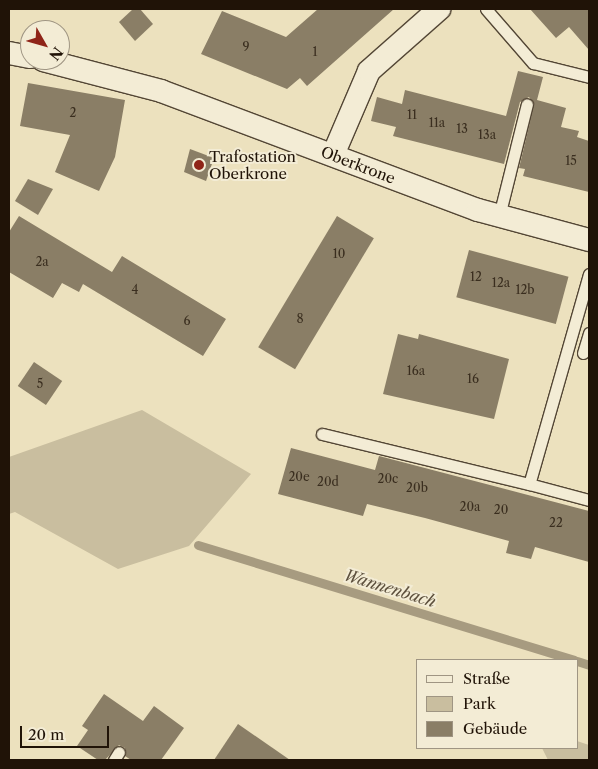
<!DOCTYPE html>
<meta charset="utf-8">
<style>
body{margin:0}
#map{position:relative;width:598px;height:769px;overflow:hidden;background:#ece1be;font-family:"Libre Caslon Text",serif}
div>[style]{position:absolute}
.green>*{inset:0;background:#c9be9f}
.stream>*{height:9px;margin:-4.5px;padding:0 4.5px;transform-origin:4.5px;border-radius:4.5px;background:#a79b80}
.building>*{inset:0;background:#8a7e66;transform-origin:0 0}
.roads{filter:drop-shadow(1px 0 #534635) drop-shadow(-1px 0 #534635) drop-shadow(0 1px #534635) drop-shadow(0 -1px #534635)}
.lane>*{height:11px;margin:-5.5px;padding:0 5.5px;transform-origin:5.5px;border-radius:5.5px;background:#f3ecd5}
.street>*{height:22px;margin:-11px;padding:0 11px;transform-origin:11px;border-radius:11px;background:#f3ecd5}
.dots>*{width:14px;height:14px;translate:-50% -50%;box-sizing:border-box;border:2px solid #f3ecd5;border-radius:50%}
span{translate:-50% -50%;white-space:nowrap;text-align:center;line-height:1.15;-webkit-text-stroke:4px #f3ecd5;paint-order:stroke}
.number-label{font-size:12px;color:#3a2e1f}
.number-label span{-webkit-text-stroke-width:0}
.poi-label{font-size:15px;color:#201307}
.left{translate:0 -50%;text-align:left}
.street-label{font-size:15px;color:#201307}
.water-label{font-size:16px;color:#5d503d;font-style:italic}
.frame{position:absolute;inset:0;border:10px solid #201307;pointer-events:none}
.legend{position:absolute;left:416px;top:659px;width:162px;height:90px;box-sizing:border-box;background:#f3ecd5;border:1px solid #9f9583;margin:0;padding:6px 9px;list-style:none;font-size:15px;color:#201307}
.legend li{display:flex;align-items:center;gap:10px;height:25px}
.legend b{width:25px;border:1px solid #9f9583}
.north{position:absolute;left:20px;top:20px;width:50px;height:50px;box-sizing:border-box;background:#f3ecd5;border:1px solid #9f9583;border-radius:50%;rotate:128deg;font-size:14px;font-weight:700;line-height:20px;text-align:center;color:#201307}
.north::after{content:'';display:block;margin:auto;width:18px;height:22px;background:#8f2418;clip-path:polygon(50% 0,100% 100%,50% 72%,0 100%)}
.scale{position:absolute;left:20px;top:726px;width:89px;height:22px;box-sizing:border-box;border:2px solid #201307;border-top:0;padding-left:6px;font-size:15px;line-height:18px;white-space:nowrap;color:#201307;-webkit-text-stroke:4px #f3ecd5;paint-order:stroke}
</style>
<div id="map">
<div class="green">
<i style="clip-path:polygon(142px 410px,251px 474px,189px 546px,118px 569px,15px 512px,9px 514px,9px 457px)"></i>
<i style="clip-path:polygon(577px 741px,589px 745px,589px 760px,548px 760px,542px 748px,577px 748px)"></i>
</div>
<div class="stream">
<i style="left:198px;top:545px;width:393px;rotate:17deg"></i>
<i style="left:577px;top:661px;width:13px;rotate:18deg"></i>
</div>
<div class="building">
<i style="clip-path:polygon(133px 9px,140px 9px,153px 24px,135px 41px,119px 22px)"></i>
<i style="clip-path:polygon(318px 9px,394px 9px,307px 86px,300px 78px,287px 89px,201px 54px,222px 11px,286px 37px)"></i>
<i style="clip-path:polygon(530px 9px,589px 9px,589px 50px,569px 27px,556px 38px)"></i>
<i style="clip-path:polygon(518px 71px,543px 77px,537px 100px,566px 108px,561px 127px,579px 131px,577px 137px,589px 141px,589px 192px,523px 176px,525px 169px,519px 168px,534px 105px,529px 97px,520px 102px,504px 164px,393px 136px,396px 127px,371px 121px,377px 97px,402px 104px,405px 90px,506px 116px)"></i>
<i style="clip-path:polygon(28px 83px,125px 100px,115px 157px,99px 191px,55px 172px,70px 135px,20px 126px)"></i>
<i style="clip-path:polygon(190px 149px,214px 158px,206px 181px,184px 172px)"></i>
<i style="clip-path:polygon(28px 179px,53px 189px,38px 215px,15px 201px)"></i>
<i style="clip-path:polygon(19px 216px,112px 272px,122px 256px,226px 319px,203px 356px,83px 284px,79px 292px,62px 283px,53px 298px,9px 272px,9px 232px)"></i>
<i style="left:337px;top:216px;width:43px;height:153px;rotate:31deg"></i>
<i style="left:469px;top:250px;width:103px;height:49px;rotate:15deg"></i>
<i style="clip-path:polygon(398px 334px,418px 339px,419px 334px,509px 359px,494px 419px,383px 394px)"></i>
<i style="left:34px;top:362px;width:34px;height:29px;rotate:34deg"></i>
<i style="clip-path:polygon(291px 448px,375px 470px,379px 456px,589px 511px,589px 562px,535px 547px,531px 559px,506px 553px,509px 541px,425px 518px,367px 504px,363px 516px,278px 494px)"></i>
<i style="clip-path:polygon(104px 694px,143px 721px,154px 706px,184px 728px,161px 760px,131px 760px,125px 756px,125px 748px,119px 745px,105px 760px,98px 760px,77px 746px,88px 730px,82px 726px)"></i>
<i style="clip-path:polygon(238px 724px,290px 760px,214px 760px)"></i>
</div>
<div class="roads">
<div class="lane">
<i style="left:486px;top:9px;width:72px;rotate:49deg"></i>
<i style="left:533px;top:63px;width:58px;rotate:14deg"></i>
<i style="left:499px;top:216px;width:115px;rotate:-76deg"></i>
<i style="left:589px;top:274px;width:218px;rotate:105.9deg"></i>
<i style="left:529px;top:484px;width:62px;rotate:14.9deg"></i>
<i style="left:583px;top:353px;width:21px;rotate:-73deg"></i>
<i style="left:322px;top:434px;width:213px;rotate:13.6deg"></i>
<i style="left:114px;top:760px;width:9px;rotate:-58deg"></i>
</div>
<div class="street">
<i style="left:9px;top:53px;width:21px;rotate:11deg"></i>
<i style="left:43px;top:60px;width:122px;rotate:14.7deg"></i>
<i style="left:161px;top:91px;width:339px;rotate:20.6deg"></i>
<i style="left:478px;top:210px;width:115px;rotate:15.1deg"></i>
<i style="left:333px;top:155px;width:91px;rotate:-66.8deg"></i>
<i style="left:369px;top:71px;width:94px;rotate:-41.5deg"></i>
</div>
</div>
<div class="dots">
<i style="left:199px;top:165px;background:#8f2418"></i>
</div>
<div class="number-label">
<span style="left:246px;top:47px">9</span>
<span style="left:315px;top:52px">1</span>
<span style="left:73px;top:113px">2</span>
<span style="left:412px;top:115px">11</span>
<span style="left:437px;top:123px">11a</span>
<span style="left:462px;top:129px">13</span>
<span style="left:487px;top:135px">13a</span>
<span style="left:571px;top:161px">15</span>
<span style="left:339px;top:254px">10</span>
<span style="left:42px;top:262px">2a</span>
<span style="left:476px;top:277px">12</span>
<span style="left:501px;top:283px">12a</span>
<span style="left:135px;top:290px">4</span>
<span style="left:525px;top:290px">12b</span>
<span style="left:300px;top:319px">8</span>
<span style="left:187px;top:321px">6</span>
<span style="left:416px;top:371px">16a</span>
<span style="left:473px;top:379px">16</span>
<span style="left:40px;top:384px">5</span>
<span style="left:299px;top:477px">20e</span>
<span style="left:388px;top:479px">20c</span>
<span style="left:328px;top:482px">20d</span>
<span style="left:417px;top:488px">20b</span>
<span style="left:470px;top:507px">20a</span>
<span style="left:501px;top:510px">20</span>
<span style="left:556px;top:523px">22</span>
</div>
<div class="poi-label">
<span class="left" style="left:209px;top:165px">Trafostation<br>Oberkrone</span>
</div>
<div class="street-label">
<span style="left:358px;top:165px;rotate:21deg">Oberkrone</span>
</div>
<div class="water-label">
<span style="left:390px;top:588px;rotate:17deg">Wannenbach</span>
</div>
<div class="frame"></div>
<ul class="legend">
<li><b style="height:6px;background:#f3ecd5"></b>Straße</li>
<li><b style="height:14px;background:#c9be9f"></b>Park</li>
<li><b style="height:14px;background:#8a7e66"></b>Gebäude</li>
</ul>
<div class="north">N</div>
<div class="scale">20 m</div>
</div>
